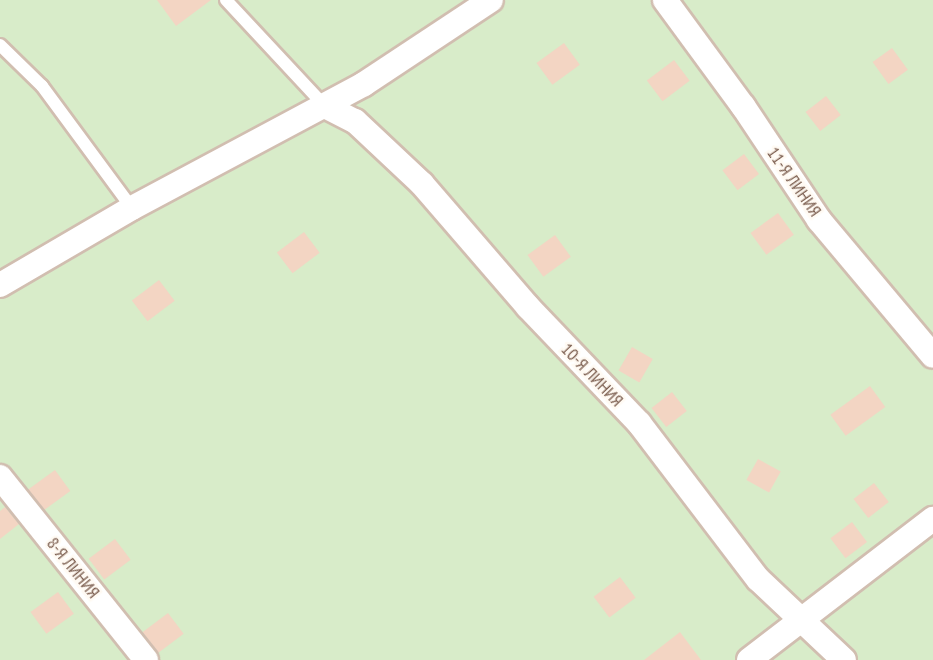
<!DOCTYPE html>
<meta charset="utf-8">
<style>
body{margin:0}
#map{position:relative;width:933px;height:660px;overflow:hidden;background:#fdf6ec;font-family:"PT Sans Narrow",sans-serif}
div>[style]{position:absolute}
.green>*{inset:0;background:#d8ecc9;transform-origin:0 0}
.building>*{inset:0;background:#f3d5c3;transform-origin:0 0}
.roads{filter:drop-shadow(2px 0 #d1beb0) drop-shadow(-2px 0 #d1beb0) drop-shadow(0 2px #d1beb0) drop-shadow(0 -2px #d1beb0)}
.lane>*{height:12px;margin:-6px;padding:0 6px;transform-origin:6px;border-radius:6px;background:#fff}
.street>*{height:24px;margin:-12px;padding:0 12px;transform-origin:12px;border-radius:12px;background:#fff}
span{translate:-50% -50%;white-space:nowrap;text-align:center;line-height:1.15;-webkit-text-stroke:5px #fffaf3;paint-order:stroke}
.street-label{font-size:18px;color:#7a5c4d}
</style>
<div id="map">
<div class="green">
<i style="left:0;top:0;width:933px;height:660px"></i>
</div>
<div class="building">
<i style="clip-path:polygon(157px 0,211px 0,176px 26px)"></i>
<i style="left:564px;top:43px;width:27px;height:34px;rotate:54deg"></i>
<i style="left:892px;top:48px;width:27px;height:24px;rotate:54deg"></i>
<i style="left:674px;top:60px;width:26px;height:34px;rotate:53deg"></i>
<i style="left:826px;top:96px;width:24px;height:26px;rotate:52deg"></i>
<i style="left:744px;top:154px;width:25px;height:27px;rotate:53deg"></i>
<i style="left:778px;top:213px;width:27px;height:34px;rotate:54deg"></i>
<i style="left:304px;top:232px;width:26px;height:34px;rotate:53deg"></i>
<i style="left:555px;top:235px;width:27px;height:34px;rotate:54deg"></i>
<i style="left:159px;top:280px;width:26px;height:34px;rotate:53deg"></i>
<i style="left:632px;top:347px;width:24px;height:27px;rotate:30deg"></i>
<i style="left:870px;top:386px;width:26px;height:49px;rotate:54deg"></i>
<i style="left:672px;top:392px;width:24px;height:26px;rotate:52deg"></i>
<i style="left:758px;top:459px;width:26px;height:24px;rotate:29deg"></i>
<i style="left:55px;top:470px;width:26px;height:34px;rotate:54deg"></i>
<i style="left:874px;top:483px;width:24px;height:26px;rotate:52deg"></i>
<i style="clip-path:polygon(5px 507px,19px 524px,0 539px,0 511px)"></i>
<i style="left:852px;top:522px;width:25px;height:27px;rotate:53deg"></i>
<i style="left:115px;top:539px;width:26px;height:33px;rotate:53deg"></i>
<i style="left:620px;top:577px;width:26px;height:33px;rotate:53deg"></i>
<i style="left:58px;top:592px;width:27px;height:34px;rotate:54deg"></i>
<i style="left:168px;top:613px;width:26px;height:32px;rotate:53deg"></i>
<i style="clip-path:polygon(680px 632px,701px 660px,644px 660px)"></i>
</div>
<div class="roads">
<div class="lane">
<i style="left:226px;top:0;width:145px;rotate:47deg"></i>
<i style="left:0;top:45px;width:59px;rotate:44.3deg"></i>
<i style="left:42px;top:86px;width:152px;rotate:53.6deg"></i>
</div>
<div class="street">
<i style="left:665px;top:0;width:132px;rotate:53.7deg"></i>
<i style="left:743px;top:106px;width:137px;rotate:56.3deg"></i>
<i style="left:819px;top:220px;width:177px;rotate:50deg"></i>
<i style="left:325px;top:106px;width:34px;rotate:27deg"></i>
<i style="left:355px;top:121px;width:92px;rotate:43.2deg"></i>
<i style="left:422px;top:184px;width:162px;rotate:49.2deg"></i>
<i style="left:528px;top:307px;width:161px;rotate:46.3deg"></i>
<i style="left:639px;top:423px;width:196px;rotate:52.7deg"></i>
<i style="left:758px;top:579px;width:118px;rotate:43.3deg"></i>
<i style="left:0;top:285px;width:153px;rotate:-30.3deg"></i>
<i style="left:132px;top:208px;width:263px;rotate:-28.1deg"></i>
<i style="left:364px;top:84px;width:152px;rotate:-33.5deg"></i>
<i style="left:0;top:477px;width:234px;rotate:51.4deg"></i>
<i style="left:749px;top:660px;width:232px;rotate:-37.5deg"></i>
</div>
</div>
<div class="street-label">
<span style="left:794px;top:182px;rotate:55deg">11-Я ЛИНИЯ</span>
<span style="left:592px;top:375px;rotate:46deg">10-Я ЛИНИЯ</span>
<span style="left:73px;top:568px;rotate:51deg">8-Я ЛИНИЯ</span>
</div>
</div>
